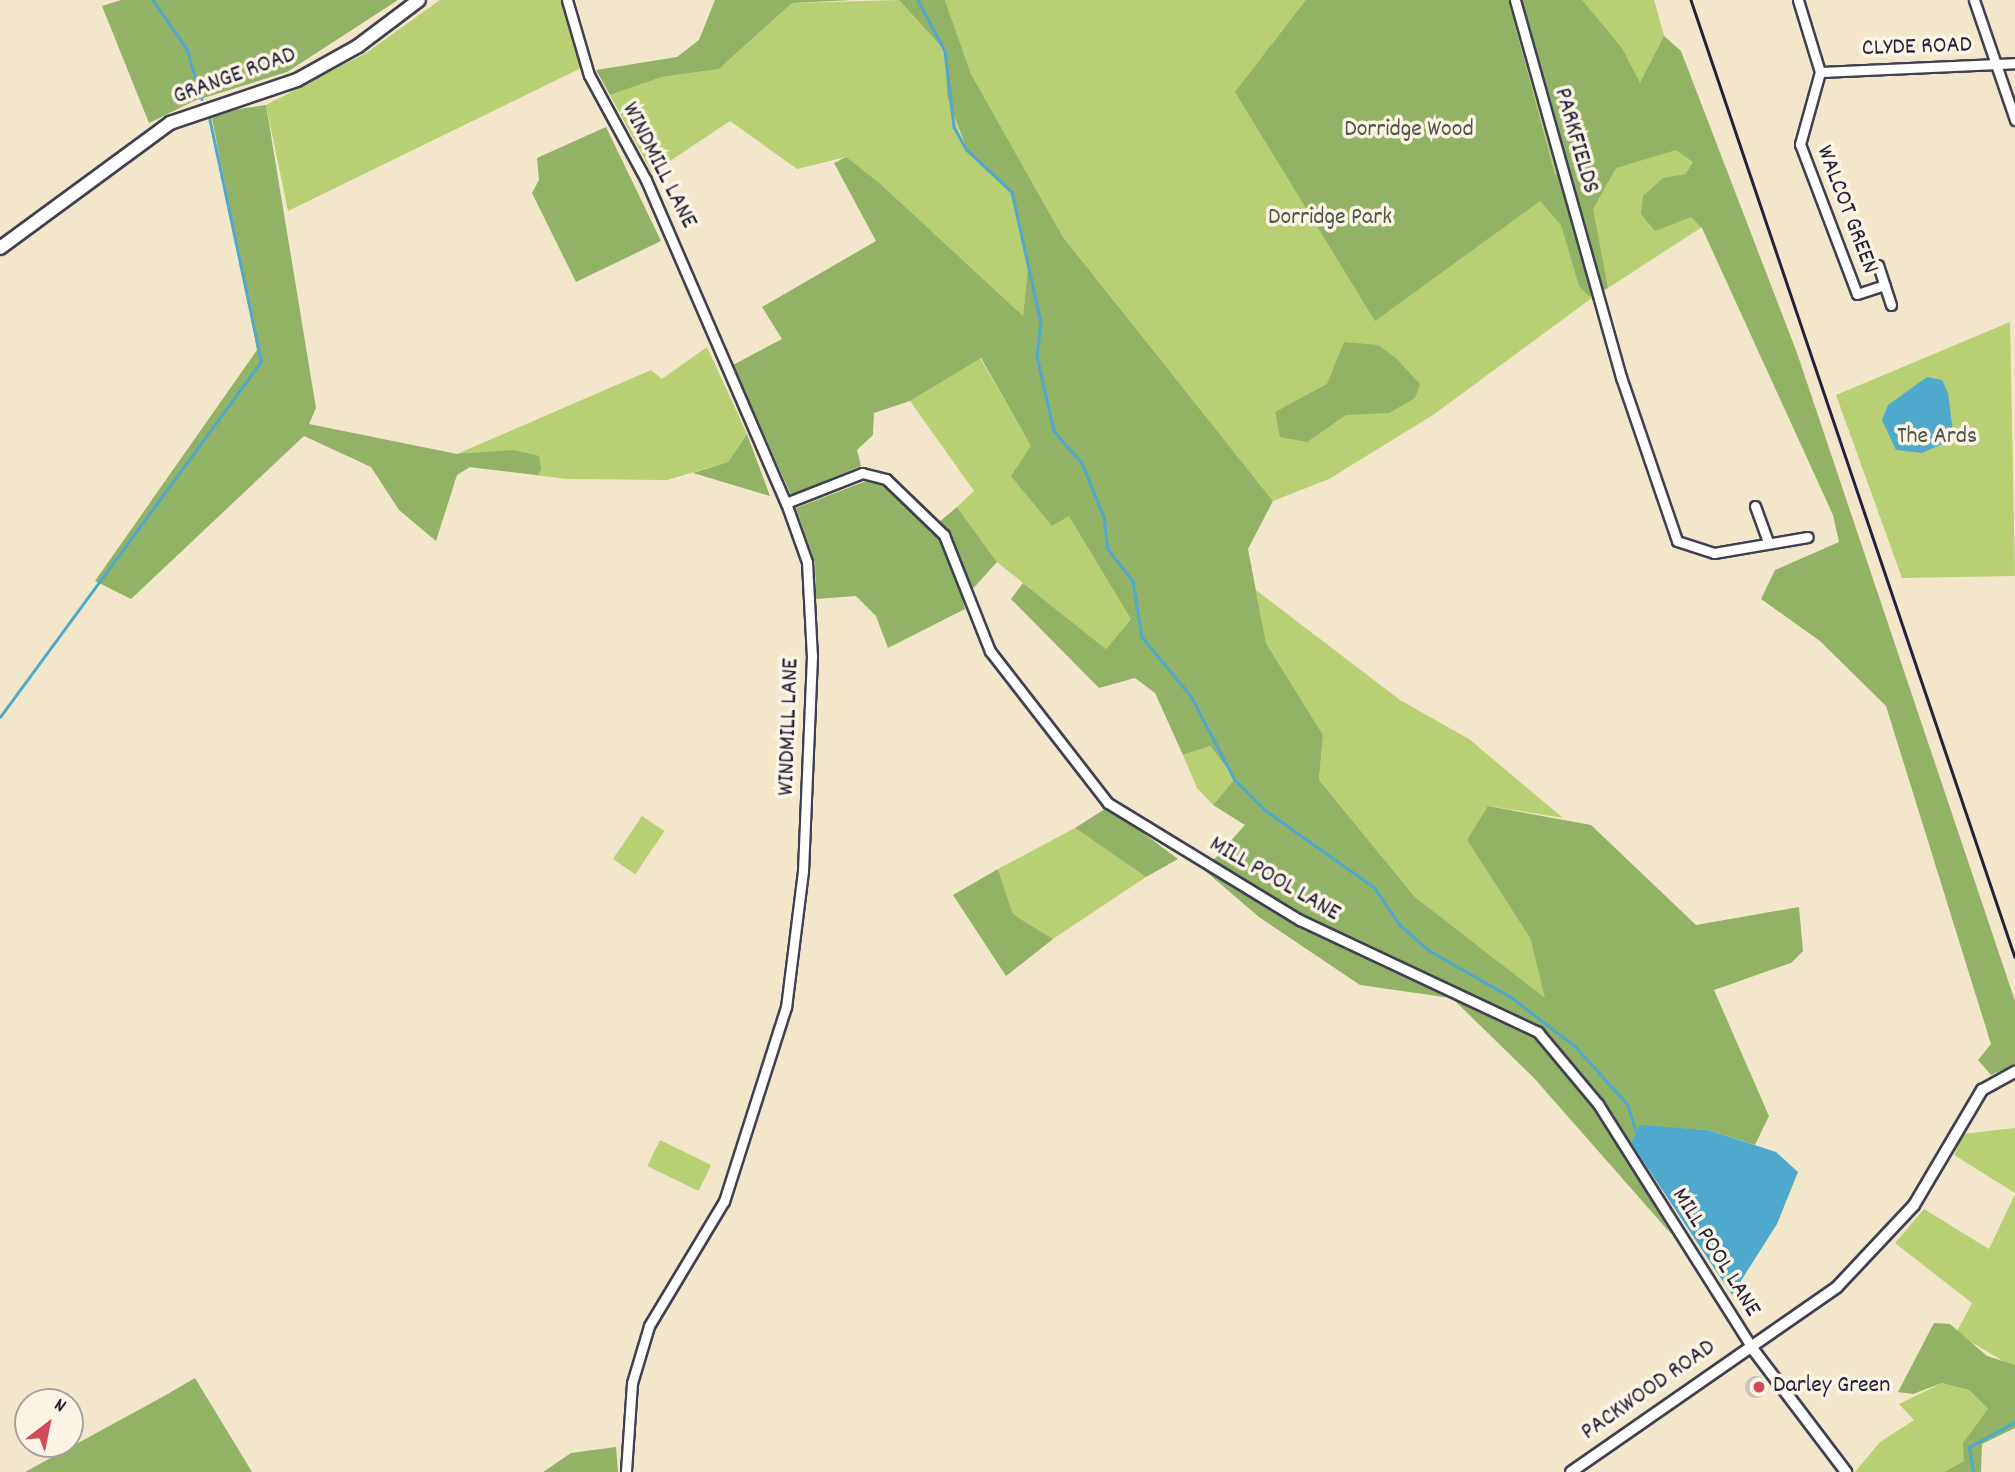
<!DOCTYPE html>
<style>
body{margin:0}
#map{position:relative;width:2015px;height:1472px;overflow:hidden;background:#f2e7cb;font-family:Dekko,sans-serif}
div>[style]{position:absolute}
.industrial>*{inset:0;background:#cfc0ba}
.round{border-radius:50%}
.green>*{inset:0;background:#b9cf73;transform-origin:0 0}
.forest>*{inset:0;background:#92b265}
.water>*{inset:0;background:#4fa9cd}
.stream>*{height:2.5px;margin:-1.25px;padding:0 1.25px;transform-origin:1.25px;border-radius:1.25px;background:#4fa9cd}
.roads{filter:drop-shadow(2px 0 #414051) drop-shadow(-2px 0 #414051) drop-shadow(0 2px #414051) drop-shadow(0 -2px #414051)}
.minor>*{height:9px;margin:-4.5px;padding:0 4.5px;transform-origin:4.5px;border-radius:4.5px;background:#fff}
.tertiary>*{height:10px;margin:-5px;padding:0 5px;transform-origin:5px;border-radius:5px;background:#fff}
.secondary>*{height:12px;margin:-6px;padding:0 6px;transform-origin:6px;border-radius:6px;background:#fff}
.rail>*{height:2.5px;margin:-1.25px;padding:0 1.25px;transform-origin:1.25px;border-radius:1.25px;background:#22223b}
.dots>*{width:19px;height:19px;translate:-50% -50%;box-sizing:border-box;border:4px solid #fcf5e5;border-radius:50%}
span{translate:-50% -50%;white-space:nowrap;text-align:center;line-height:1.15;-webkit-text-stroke:7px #fcf5e5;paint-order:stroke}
.street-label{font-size:24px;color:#22223b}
.park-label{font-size:24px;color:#4f564c}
.poi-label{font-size:24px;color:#22223b}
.left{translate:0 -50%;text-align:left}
.north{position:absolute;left:14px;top:1388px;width:70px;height:70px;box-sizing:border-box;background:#fcf5e5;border:2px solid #a5a1a1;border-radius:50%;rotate:32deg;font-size:19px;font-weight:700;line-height:28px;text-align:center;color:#22223b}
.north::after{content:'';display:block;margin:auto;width:24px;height:32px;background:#d1495b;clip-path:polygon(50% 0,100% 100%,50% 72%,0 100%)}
</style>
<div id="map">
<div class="industrial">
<i class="round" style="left:1745px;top:1376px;width:22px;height:22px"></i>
</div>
<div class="green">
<i style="clip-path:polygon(440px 0,562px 0,581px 68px,288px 211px,266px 105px,366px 53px)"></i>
<i style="clip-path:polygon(899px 0,945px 51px,947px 97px,966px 150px,1012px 192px,1028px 267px,1023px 317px,846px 157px,797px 169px,730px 121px,652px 173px,610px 95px,662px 77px,719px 69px,792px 3px)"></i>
<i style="clip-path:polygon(945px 0,1654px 0,1716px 218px,1608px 288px,1560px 173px,1592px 298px,1433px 415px,1329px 479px,1273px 501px,1063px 237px,971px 74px)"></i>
<i style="clip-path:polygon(2010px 322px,2015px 576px,1902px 578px,1836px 395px)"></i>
<i style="clip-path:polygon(707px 347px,747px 434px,728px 462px,667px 480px,567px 479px,469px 467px,457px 454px,651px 370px,662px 379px)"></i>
<i style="clip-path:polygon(980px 358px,1124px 603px,1131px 619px,1106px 649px,997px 562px,957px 507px,974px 491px,910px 401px)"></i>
<i style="clip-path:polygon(1256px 590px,1400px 700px,1469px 739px,1563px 818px,1489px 806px,1467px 840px,1530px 938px,1546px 999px,1415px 897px,1319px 780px,1323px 735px,1266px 643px)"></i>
<i style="clip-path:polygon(1210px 746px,1235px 780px,1213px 805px,1197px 788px,1183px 755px)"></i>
<i style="left:642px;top:816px;width:27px;height:52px;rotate:34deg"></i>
<i style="clip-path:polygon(1075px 828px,1146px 877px,1053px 939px,1013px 914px,998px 869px)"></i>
<i style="clip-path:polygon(2015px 1128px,2015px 1193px,1954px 1155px,1963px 1134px)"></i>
<i style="left:660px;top:1140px;width:57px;height:29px;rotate:26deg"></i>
<i style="clip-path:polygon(2015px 1194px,2015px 1365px,2013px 1367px,1956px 1333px,1972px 1303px,1895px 1243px,1924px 1209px,1989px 1249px)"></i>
<i style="clip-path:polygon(1942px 1383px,1969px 1390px,1988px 1409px,1964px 1461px,1944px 1472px,1855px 1472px,1880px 1442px,1914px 1420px,1899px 1404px)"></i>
</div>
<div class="forest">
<i style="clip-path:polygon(121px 0,398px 0,287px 72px,194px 101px,149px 123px,102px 6px)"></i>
<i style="clip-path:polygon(715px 0,853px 0,792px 3px,719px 69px,662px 77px,610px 95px,596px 70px,677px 57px,699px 40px)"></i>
<i style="clip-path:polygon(899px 0,945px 0,971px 74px,1063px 237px,1273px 501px,1248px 549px,1266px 643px,1323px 735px,1319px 780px,1415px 897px,1545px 998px,1530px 938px,1467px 840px,1488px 806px,1591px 825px,1696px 925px,1799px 907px,1803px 951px,1791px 963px,1714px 990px,1769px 1116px,1755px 1145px,1708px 1130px,1640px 1126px,1631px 1143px,1547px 1032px,1301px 918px,1210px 864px,1245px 825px,1213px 805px,1235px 779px,1210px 746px,1183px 755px,1155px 693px,1135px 678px,1099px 688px,1011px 599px,1023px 583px,1106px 649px,1131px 619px,1069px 516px,1052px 526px,1011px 476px,1031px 446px,981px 358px,910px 401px,874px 413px,873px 435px,857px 450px,861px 466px,791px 495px,733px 365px,782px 339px,762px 307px,876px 241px,834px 163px,846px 157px,878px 182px,1023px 316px,1028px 267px,1012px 192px,967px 150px,947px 97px,945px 51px)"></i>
<i style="clip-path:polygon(1306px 0,1508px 0,1555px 175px,1569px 167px,1521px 0,1582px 0,1622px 48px,1640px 83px,1664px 36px,1681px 51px,1797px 353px,2015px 1001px,2015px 1064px,1991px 1075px,1978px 1060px,1991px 1044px,1886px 706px,1820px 641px,1761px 599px,1775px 570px,1839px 542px,1833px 515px,1702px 228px,1691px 217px,1655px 231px,1641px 214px,1643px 196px,1663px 178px,1686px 174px,1693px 162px,1676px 150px,1616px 168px,1593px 209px,1608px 288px,1598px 293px,1589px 296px,1579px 286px,1561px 225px,1540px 201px,1375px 321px,1235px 92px)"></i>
<i style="clip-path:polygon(266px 105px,316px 408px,309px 424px,457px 454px,514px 450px,539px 456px,541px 469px,538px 475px,470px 467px,457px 475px,436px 541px,399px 510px,371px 467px,304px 436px,131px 599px,95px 581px,257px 350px,211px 113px)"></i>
<i style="clip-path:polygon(606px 127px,661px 241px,576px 282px,532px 193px,539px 180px,537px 158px)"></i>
<i style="clip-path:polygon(1344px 342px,1378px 345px,1396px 358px,1420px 384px,1415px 398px,1389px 413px,1346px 415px,1307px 442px,1280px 437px,1275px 412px,1327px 384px)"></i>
<i style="clip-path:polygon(747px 434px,770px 496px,693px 473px,728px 462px)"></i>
<i style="clip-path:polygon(874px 478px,895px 491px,950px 552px,965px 609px,888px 648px,876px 616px,856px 596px,816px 599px,815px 563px,796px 508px)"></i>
<i style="clip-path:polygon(957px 507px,997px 562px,969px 593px,955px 546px,938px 523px)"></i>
<i style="clip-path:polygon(1108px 807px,1178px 859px,1146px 877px,1075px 828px)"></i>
<i style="clip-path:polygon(998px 869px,1013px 914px,1053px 939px,1006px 976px,953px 895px)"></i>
<i style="clip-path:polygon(1203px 869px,1296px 925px,1451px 998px,1360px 985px,1259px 917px)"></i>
<i style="clip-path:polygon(1453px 999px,1535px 1036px,1593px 1104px,1672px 1235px,1534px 1078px)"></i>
<i style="clip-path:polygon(1934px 1323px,1950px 1324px,1987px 1356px,2015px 1365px,2015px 1428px,1982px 1444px,1981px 1472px,1944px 1472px,1964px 1461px,1963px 1443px,1988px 1409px,1969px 1390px,1942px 1383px,1913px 1394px,1898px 1392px)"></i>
<i style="clip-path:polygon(195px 1378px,252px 1472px,25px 1472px,166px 1395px)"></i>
<i style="clip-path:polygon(616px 1447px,618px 1472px,543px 1472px,571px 1453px)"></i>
</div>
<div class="water">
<i style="clip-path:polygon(1927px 377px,1942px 380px,1948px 393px,1954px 439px,1922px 453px,1896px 450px,1882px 420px,1888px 405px)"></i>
<i style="clip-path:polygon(1640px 1125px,1708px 1130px,1776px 1152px,1798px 1172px,1777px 1224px,1732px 1295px,1631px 1143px)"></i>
</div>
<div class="stream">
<i style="left:153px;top:0;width:60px;rotate:55.2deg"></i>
<i style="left:187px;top:49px;width:52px;rotate:73.3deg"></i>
<i style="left:918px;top:0;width:58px;rotate:62.1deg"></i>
<i style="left:945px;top:51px;width:77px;rotate:83.2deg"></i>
<i style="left:954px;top:127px;width:26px;rotate:61deg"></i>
<i style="left:967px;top:150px;width:62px;rotate:43deg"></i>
<i style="left:1012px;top:192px;width:134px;rotate:77.5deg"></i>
<i style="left:1041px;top:323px;width:33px;rotate:97deg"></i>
<i style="left:1037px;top:356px;width:77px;rotate:77.2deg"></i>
<i style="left:1054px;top:431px;width:43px;rotate:48.8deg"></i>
<i style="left:1082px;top:463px;width:58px;rotate:67.8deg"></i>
<i style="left:1104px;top:517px;width:32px;rotate:83deg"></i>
<i style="left:1108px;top:549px;width:41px;rotate:52deg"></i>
<i style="left:1133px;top:581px;width:57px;rotate:80.9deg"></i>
<i style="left:1142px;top:637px;width:77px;rotate:50.3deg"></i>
<i style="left:1191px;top:696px;width:95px;rotate:62.4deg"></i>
<i style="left:1235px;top:780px;width:42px;rotate:45deg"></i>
<i style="left:1265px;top:810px;width:135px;rotate:35.3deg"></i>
<i style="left:1375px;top:888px;width:45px;rotate:56deg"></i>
<i style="left:1400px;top:925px;width:40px;rotate:41deg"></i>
<i style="left:1430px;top:951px;width:93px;rotate:29.6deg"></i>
<i style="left:1511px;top:997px;width:82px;rotate:37.6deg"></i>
<i style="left:1576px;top:1047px;width:78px;rotate:48.1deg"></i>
<i style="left:1628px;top:1105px;width:27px;rotate:73deg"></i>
<i style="left:0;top:717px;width:441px;rotate:-53.7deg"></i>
<i style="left:261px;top:362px;width:249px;rotate:-102deg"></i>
<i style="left:1973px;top:1472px;width:25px;rotate:-99deg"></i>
<i style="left:1969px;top:1447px;width:52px;rotate:-28.5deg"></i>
</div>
<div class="roads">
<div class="minor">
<i style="left:567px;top:0;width:78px;rotate:73.7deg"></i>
<i style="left:589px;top:75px;width:119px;rotate:61.5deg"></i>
<i style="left:646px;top:180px;width:352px;rotate:66.6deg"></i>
<i style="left:786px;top:503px;width:63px;rotate:70.4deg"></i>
<i style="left:807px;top:562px;width:94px;rotate:87deg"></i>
<i style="left:812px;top:656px;width:215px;rotate:92.4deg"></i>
<i style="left:803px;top:871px;width:137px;rotate:97.1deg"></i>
<i style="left:786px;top:1007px;width:204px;rotate:107.7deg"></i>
<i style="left:724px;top:1201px;width:146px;rotate:121deg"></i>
<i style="left:649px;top:1326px;width:59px;rotate:106.6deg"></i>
<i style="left:632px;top:1383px;width:89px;rotate:93.9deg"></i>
<i style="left:1515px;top:0;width:392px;rotate:74.3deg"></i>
<i style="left:1621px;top:377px;width:173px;rotate:71.1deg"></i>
<i style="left:1677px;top:541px;width:39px;rotate:18deg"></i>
<i style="left:1714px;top:553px;width:95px;rotate:-9.7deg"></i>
<i style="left:1798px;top:0;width:75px;rotate:73deg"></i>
<i style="left:1820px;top:72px;width:75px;rotate:105.5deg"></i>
<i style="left:1800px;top:144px;width:160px;rotate:69.2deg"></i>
<i style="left:1857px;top:294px;width:29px;rotate:-18deg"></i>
<i style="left:1974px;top:0;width:127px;rotate:71.1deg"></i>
<i style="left:1820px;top:72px;width:195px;rotate:-2.6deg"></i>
<i style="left:1878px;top:265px;width:42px;rotate:72deg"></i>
<i style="left:786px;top:503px;width:82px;rotate:-21.5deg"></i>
<i style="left:862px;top:473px;width:25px;rotate:14deg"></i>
<i style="left:886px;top:479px;width:81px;rotate:44deg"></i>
<i style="left:944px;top:535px;width:125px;rotate:68.4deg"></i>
<i style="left:990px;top:651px;width:192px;rotate:52.2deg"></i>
<i style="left:1108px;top:803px;width:225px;rotate:31.4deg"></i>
<i style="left:1300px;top:920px;width:263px;rotate:25.2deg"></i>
<i style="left:1538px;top:1032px;width:94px;rotate:50.2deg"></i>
<i style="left:1598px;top:1104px;width:289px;rotate:57.7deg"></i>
<i style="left:1755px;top:506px;width:38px;rotate:70deg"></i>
</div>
<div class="tertiary">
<i style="left:1752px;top:1348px;width:156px;rotate:52.8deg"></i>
<i style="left:1571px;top:1472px;width:324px;rotate:-34.8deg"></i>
<i style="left:1837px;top:1287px;width:112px;rotate:-46.8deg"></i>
<i style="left:1914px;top:1205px;width:134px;rotate:-59.4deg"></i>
<i style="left:1982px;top:1090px;width:38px;rotate:-29deg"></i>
</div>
<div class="secondary">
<i style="left:0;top:248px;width:211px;rotate:-36.3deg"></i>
<i style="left:170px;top:123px;width:134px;rotate:-18.7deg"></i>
<i style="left:297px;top:80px;width:70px;rotate:-29.1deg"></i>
<i style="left:358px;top:46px;width:76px;rotate:-37deg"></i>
</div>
</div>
<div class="rail">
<i style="left:1691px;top:0;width:1010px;rotate:71.3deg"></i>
</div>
<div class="dots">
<i style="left:1759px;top:1387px;background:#d1495b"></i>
</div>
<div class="street-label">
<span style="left:1917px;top:48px;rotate:-2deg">CLYDE ROAD</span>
<span style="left:235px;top:77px;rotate:-20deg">GRANGE ROAD</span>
<span style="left:1575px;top:141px;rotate:74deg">PARKFIELDS</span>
<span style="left:658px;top:166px;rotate:63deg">WINDMILL LANE</span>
<span style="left:1846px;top:210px;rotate:69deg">WALCOT GREEN</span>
<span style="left:790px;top:727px;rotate:-88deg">WINDMILL LANE</span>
<span style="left:1274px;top:880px;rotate:30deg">MILL POOL LANE</span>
<span style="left:1715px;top:1253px;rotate:58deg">MILL POOL LANE</span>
<span style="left:1649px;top:1391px;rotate:-35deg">PACKWOOD ROAD</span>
</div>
<div class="park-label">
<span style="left:1409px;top:131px">Dorridge Wood</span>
<span style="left:1330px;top:219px">Dorridge Park</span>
<span style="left:1937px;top:438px">The Ards</span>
</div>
<div class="poi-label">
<span class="left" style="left:1773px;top:1387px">Darley Green</span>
</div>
<div class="north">N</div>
</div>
